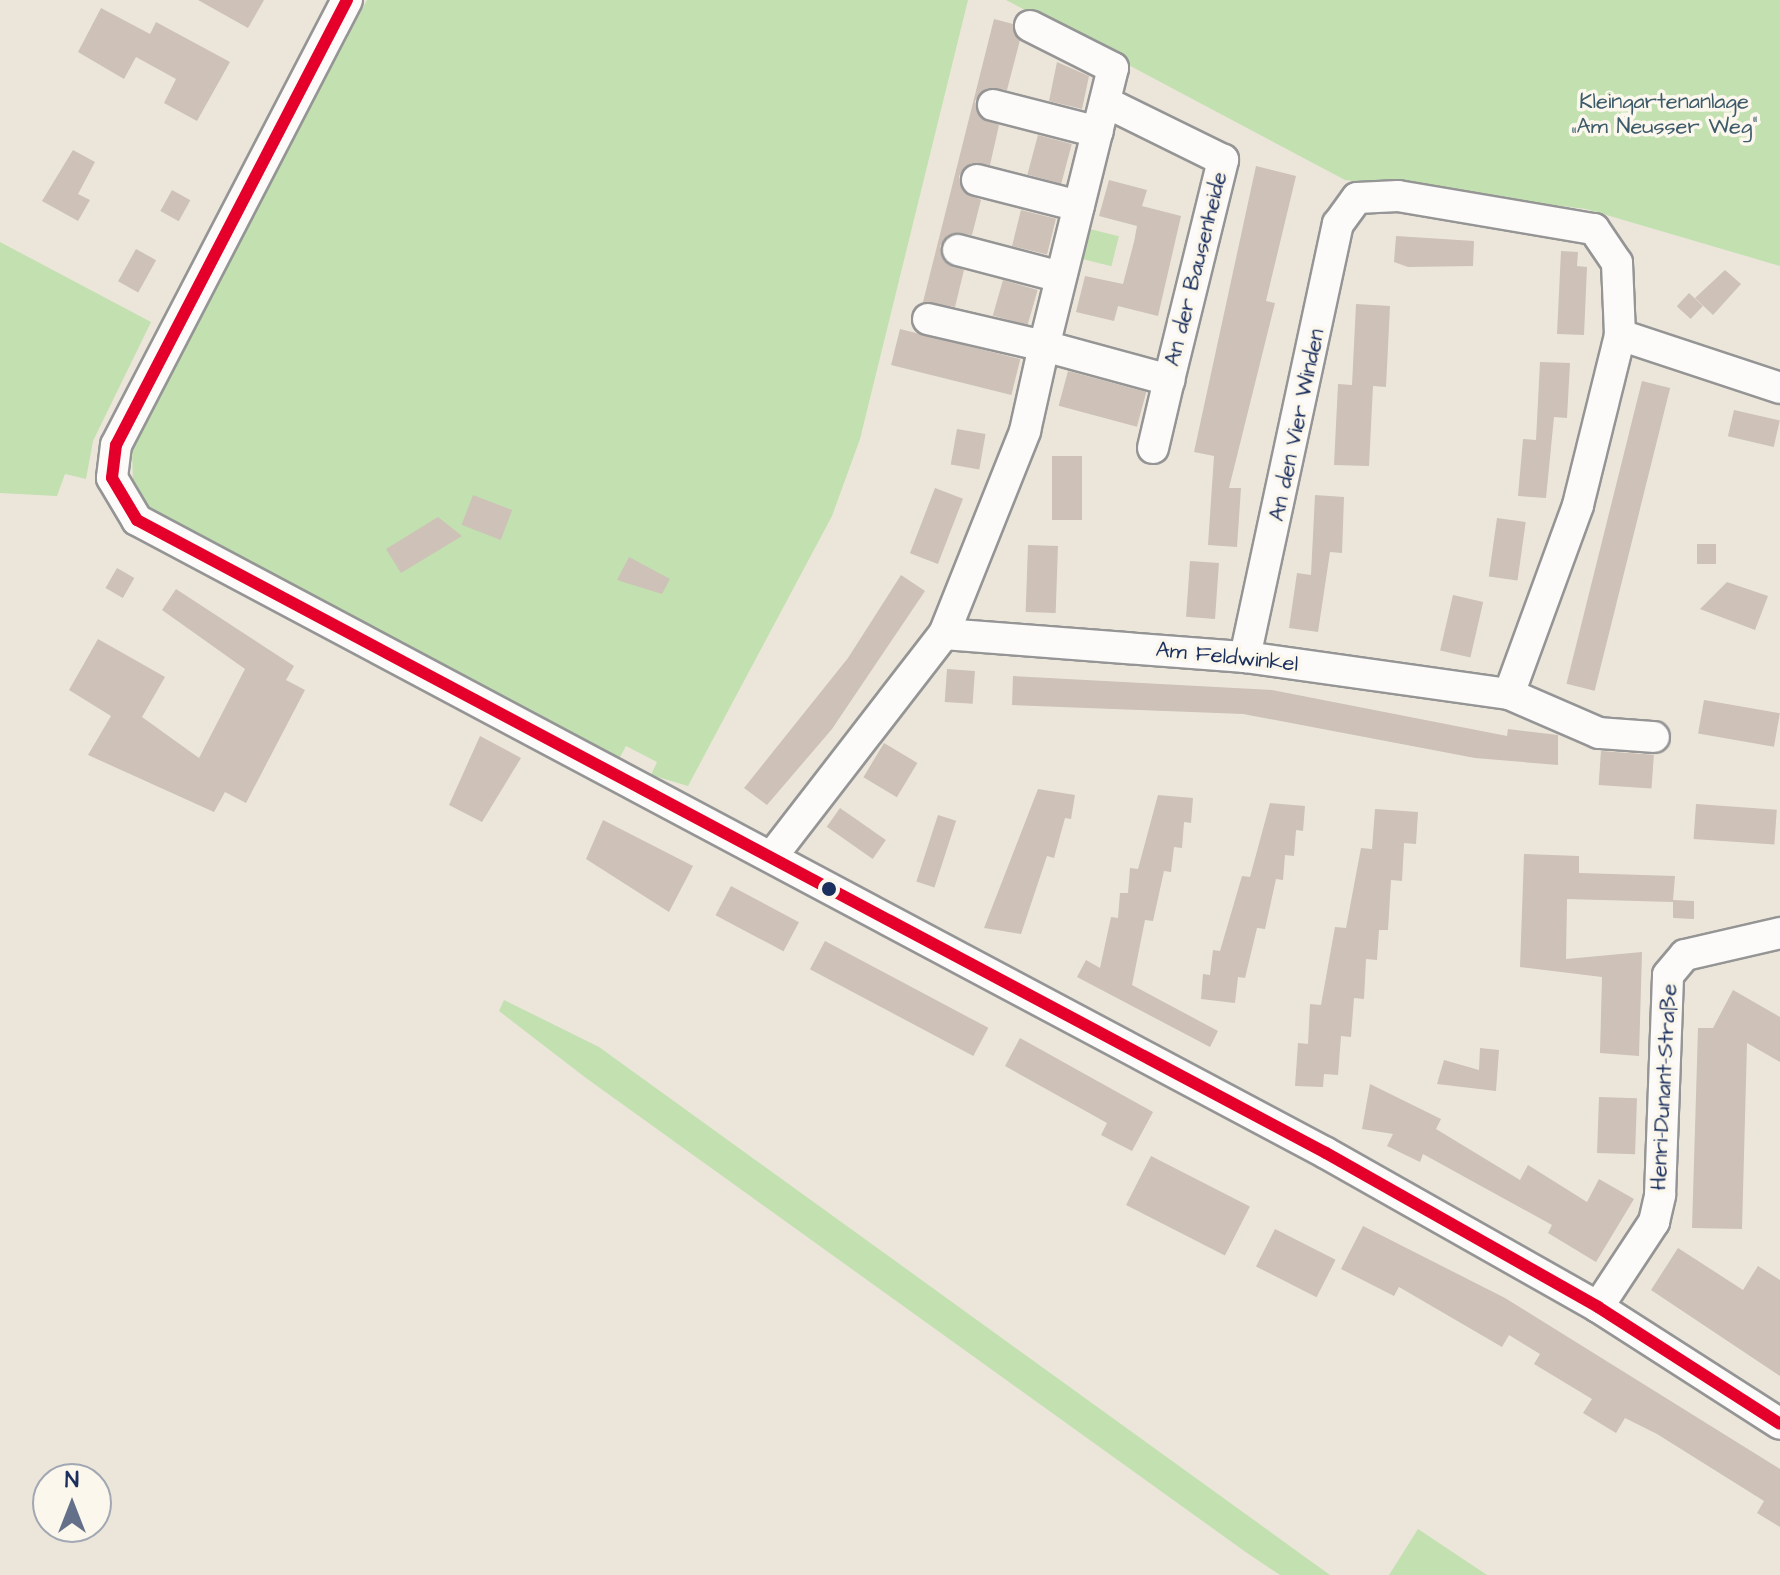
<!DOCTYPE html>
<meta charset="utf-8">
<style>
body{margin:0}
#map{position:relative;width:1780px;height:1575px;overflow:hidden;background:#ece6da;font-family:"Architects Daughter",sans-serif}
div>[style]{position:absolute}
.green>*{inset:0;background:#c2e0b0;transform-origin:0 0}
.building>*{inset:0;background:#cdc1b8;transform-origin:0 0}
.roads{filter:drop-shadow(2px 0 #959596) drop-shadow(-2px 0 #959596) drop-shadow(0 2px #959596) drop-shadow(0 -2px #959596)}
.minor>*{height:30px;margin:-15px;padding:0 15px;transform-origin:15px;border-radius:15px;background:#fcfbf9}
.bus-1>*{height:12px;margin:-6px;padding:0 6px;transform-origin:6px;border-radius:6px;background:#e4002b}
.dots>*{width:22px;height:22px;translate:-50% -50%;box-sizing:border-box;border:4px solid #fbf7ec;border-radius:50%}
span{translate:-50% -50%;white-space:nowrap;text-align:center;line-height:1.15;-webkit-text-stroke:7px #fbf7ec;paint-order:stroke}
.park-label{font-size:22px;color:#3c5a6a}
.street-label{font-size:22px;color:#1b2f5e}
.north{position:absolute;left:32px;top:1463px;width:80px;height:80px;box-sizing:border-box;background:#fbf7ec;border:2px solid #a1a7b3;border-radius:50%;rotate:0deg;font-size:22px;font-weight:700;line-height:32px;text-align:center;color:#1b2f5e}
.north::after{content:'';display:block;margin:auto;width:28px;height:36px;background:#646f89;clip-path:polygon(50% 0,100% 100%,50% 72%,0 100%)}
</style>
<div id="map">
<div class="green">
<i style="clip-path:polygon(367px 0,968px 0,860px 439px,832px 516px,688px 786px,651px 775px,657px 762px,626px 746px,619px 759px,154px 513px,133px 483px,132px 448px)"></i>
<i style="clip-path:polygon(1006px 0,1780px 0,1780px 266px,1586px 209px,1345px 180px)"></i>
<i style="left:1082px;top:227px;width:38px;height:31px;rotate:14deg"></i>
<i style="clip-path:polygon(0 242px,151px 322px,93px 441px,86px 479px,65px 474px,57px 496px,0 493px)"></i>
<i style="clip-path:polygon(504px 1000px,599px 1047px,1330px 1575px,1280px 1575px,1247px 1553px,586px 1078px,499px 1011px)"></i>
<i style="clip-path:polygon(1418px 1529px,1487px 1575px,1389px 1575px)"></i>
</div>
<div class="building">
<i style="clip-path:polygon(198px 0,264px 0,248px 28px)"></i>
<i style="clip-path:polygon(101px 8px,150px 34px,156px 22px,230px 62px,197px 121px,164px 103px,176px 79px,136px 57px,124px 79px,78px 52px)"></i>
<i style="clip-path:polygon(994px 19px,1013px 24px,1020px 40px,1007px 90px,987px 88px,975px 101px,980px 117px,999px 125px,990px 165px,971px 163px,959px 176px,964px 192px,981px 200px,972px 235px,953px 233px,940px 246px,945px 262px,964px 270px,955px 307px,923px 302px)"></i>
<i style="clip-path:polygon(1057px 62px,1089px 76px,1082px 109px,1049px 101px)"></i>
<i style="left:1038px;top:135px;width:35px;height:41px;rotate:15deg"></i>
<i style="clip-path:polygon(73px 150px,95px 162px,78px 194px,90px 200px,78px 221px,42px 201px)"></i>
<i style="clip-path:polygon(1256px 166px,1296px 176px,1266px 301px,1275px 303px,1229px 488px,1241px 488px,1237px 547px,1208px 545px,1214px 456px,1194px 452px)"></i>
<i style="clip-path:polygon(1109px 180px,1147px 190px,1142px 206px,1181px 216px,1158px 316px,1118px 306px,1114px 321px,1076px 312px,1085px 276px,1123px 284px,1134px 242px,1137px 226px,1099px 216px)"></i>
<i style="left:172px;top:190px;width:21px;height:24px;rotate:29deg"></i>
<i style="left:1021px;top:210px;width:36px;height:37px;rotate:14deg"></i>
<i style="clip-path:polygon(1396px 236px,1474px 241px,1473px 266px,1408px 267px,1394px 262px)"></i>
<i style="left:136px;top:249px;width:23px;height:37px;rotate:29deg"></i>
<i style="clip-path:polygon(1561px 251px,1578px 252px,1577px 266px,1587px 267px,1584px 335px,1557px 334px)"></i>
<i style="clip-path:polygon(1725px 270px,1741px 284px,1713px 315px,1695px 298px)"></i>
<i style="left:1003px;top:280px;width:36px;height:37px;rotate:16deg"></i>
<i style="left:1689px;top:293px;width:19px;height:18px;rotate:43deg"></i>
<i style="clip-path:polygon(1356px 304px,1390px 306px,1386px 387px,1373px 386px,1369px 466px,1334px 465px,1338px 384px,1352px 385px)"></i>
<i style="left:900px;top:329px;width:124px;height:37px;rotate:14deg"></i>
<i style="clip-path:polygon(1540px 362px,1570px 363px,1567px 418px,1554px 417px,1546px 498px,1518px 496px,1523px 439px,1536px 440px)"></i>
<i style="left:1068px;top:371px;width:81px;height:36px;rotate:15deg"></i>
<i style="left:1642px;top:381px;width:29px;height:312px;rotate:14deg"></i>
<i style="left:1734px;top:410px;width:47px;height:27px;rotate:13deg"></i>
<i style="left:957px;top:429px;width:29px;height:36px;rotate:10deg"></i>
<i style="left:1052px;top:456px;width:30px;height:64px"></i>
<i style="left:935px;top:488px;width:30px;height:70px;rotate:21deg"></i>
<i style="left:473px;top:495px;width:42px;height:32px;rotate:21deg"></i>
<i style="clip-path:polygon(1315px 495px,1344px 497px,1342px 553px,1330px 552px,1318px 632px,1289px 628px,1297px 573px,1311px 575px)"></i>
<i style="clip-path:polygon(438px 517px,462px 536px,401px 573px,386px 549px)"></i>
<i style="left:1497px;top:518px;width:29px;height:59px;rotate:8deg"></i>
<i style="left:1697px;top:544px;width:19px;height:20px"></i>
<i style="left:1028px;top:545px;width:30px;height:67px;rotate:2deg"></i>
<i style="clip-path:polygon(629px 557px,670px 579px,662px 594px,617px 580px)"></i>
<i style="left:1190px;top:561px;width:29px;height:56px;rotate:4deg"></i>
<i style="left:117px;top:568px;width:20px;height:23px;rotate:30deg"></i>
<i style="clip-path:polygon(901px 575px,925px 591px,832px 729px,767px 805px,744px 788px,848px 658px)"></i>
<i style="clip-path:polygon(1727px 582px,1768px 596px,1755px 630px,1700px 609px)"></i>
<i style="clip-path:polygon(176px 589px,294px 666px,286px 680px,305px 690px,246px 803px,225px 792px,214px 812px,88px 755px,111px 716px,69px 690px,98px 639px,165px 677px,142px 717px,199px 758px,245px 669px,162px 610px)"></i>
<i style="left:1453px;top:595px;width:31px;height:57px;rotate:13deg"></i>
<i style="left:947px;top:669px;width:28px;height:33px;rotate:4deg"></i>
<i style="clip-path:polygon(1013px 676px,1272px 690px,1507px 736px,1508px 729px,1558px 735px,1558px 765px,1475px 758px,1243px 714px,1012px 705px)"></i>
<i style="left:1704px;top:700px;width:77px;height:34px;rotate:10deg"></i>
<i style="clip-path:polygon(480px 736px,521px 758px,482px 822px,449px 805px)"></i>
<i style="left:884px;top:743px;width:39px;height:40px;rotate:31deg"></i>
<i style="left:1601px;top:751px;width:53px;height:34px;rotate:4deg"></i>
<i style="clip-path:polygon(1038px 789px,1075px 795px,1071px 819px,1065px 818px,1054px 858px,1047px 856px,1021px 934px,984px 928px)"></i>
<i style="clip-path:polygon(1158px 795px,1193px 798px,1191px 823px,1184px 822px,1182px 848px,1174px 847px,1171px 872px,1164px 871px,1153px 921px,1145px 920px,1132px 985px,1218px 1031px,1210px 1047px,1077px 977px,1086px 960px,1100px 968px,1111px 917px,1118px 918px,1120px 893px,1128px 893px,1130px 868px,1138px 869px)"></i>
<i style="clip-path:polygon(1270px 803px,1305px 806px,1303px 831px,1296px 830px,1294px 856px,1285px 855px,1283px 880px,1276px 879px,1265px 929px,1257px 928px,1245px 978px,1238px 977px,1235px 1003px,1201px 999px,1203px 974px,1210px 975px,1213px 950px,1220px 951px,1242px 876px,1250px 877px)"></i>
<i style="left:1696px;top:804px;width:81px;height:35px;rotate:4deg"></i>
<i style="left:840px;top:808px;width:56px;height:23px;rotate:35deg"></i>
<i style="clip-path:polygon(1375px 809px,1418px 812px,1416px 844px,1404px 843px,1402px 881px,1391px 880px,1388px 930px,1379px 930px,1377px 960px,1366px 959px,1364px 999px,1354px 998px,1351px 1037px,1341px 1036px,1338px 1075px,1324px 1074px,1323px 1087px,1295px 1086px,1298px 1043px,1308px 1044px,1310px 1004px,1321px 1005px,1335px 927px,1346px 928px,1361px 848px,1372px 849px)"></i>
<i style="left:938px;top:815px;width:19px;height:70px;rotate:18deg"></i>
<i style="clip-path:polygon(603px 820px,693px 866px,669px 912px,586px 859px)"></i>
<i style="clip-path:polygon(1524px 854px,1579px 856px,1579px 873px,1675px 876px,1673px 900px,1694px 901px,1694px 919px,1673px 918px,1673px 902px,1567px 899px,1566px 959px,1642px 952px,1639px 1056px,1600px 1053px,1602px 977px,1520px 967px)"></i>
<i style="left:731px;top:886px;width:77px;height:33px;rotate:28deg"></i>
<i style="left:825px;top:941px;width:185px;height:32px;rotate:28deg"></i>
<i style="clip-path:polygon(1733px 990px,1780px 1017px,1780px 1062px,1747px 1043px,1742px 1229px,1692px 1228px,1698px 1028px,1713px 1028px)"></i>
<i style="clip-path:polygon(1020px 1038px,1153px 1112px,1132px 1151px,1101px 1135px,1107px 1123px,1005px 1066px)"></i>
<i style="clip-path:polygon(1480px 1048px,1499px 1050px,1496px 1091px,1437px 1084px,1444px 1060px,1479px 1070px)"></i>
<i style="clip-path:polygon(1370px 1084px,1441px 1119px,1436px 1129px,1520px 1180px,1528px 1165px,1587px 1202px,1599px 1179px,1634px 1199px,1596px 1262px,1548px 1233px,1552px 1225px,1423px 1154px,1420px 1162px,1387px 1146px,1393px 1134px,1362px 1129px)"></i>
<i style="left:1599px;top:1097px;width:38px;height:56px;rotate:2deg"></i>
<i style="left:1151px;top:1156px;width:111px;height:55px;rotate:27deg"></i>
<i style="clip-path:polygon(1363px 1226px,1505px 1298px,1780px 1469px,1780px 1527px,1757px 1513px,1764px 1501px,1657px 1434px,1625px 1418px,1616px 1433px,1583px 1413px,1592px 1399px,1534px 1364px,1540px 1354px,1509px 1335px,1502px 1347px,1399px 1287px,1394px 1296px,1341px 1269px)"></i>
<i style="left:1275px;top:1229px;width:68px;height:42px;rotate:27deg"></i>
<i style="clip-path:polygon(1678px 1248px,1743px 1290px,1758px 1266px,1780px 1280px,1780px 1376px,1651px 1290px)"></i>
</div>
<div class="roads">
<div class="minor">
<i style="left:347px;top:0;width:501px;rotate:117.43deg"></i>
<i style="left:116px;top:445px;width:33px;rotate:97deg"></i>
<i style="left:112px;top:478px;width:49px;rotate:59.2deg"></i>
<i style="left:137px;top:520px;width:1347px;rotate:28.03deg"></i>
<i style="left:1326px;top:1153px;width:313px;rotate:29.5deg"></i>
<i style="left:1598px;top:1307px;width:216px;rotate:32.7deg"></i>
<i style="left:1030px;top:26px;width:93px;rotate:26.8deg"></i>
<i style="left:1113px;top:68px;width:286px;rotate:103.9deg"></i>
<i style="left:1044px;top:346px;width:130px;rotate:15.2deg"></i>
<i style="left:1169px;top:380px;width:227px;rotate:-76.2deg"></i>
<i style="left:1223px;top:160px;width:131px;rotate:-153.8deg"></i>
<i style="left:993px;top:105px;width:108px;rotate:14.4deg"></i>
<i style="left:977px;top:180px;width:105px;rotate:14.3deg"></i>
<i style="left:958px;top:250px;width:106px;rotate:14.7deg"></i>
<i style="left:1153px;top:448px;width:70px;rotate:-76.8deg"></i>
<i style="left:944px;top:634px;width:302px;rotate:4.4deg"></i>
<i style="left:1245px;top:657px;width:267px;rotate:8deg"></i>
<i style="left:1509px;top:694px;width:201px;rotate:-69.9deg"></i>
<i style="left:1578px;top:505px;width:175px;rotate:-76.1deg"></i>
<i style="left:1245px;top:657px;width:443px;rotate:-77.9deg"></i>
<i style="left:1338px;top:224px;width:32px;rotate:-54deg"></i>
<i style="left:1357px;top:198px;width:41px;rotate:-2.8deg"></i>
<i style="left:1398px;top:196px;width:199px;rotate:9.6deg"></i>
<i style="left:1594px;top:229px;width:41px;rotate:55.9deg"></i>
<i style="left:1617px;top:263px;width:72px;rotate:87.6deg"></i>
<i style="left:1620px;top:335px;width:169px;rotate:18.3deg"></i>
<i style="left:1509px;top:694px;width:98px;rotate:23.4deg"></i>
<i style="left:1599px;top:733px;width:55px;rotate:4.2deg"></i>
<i style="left:773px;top:855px;width:279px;rotate:-52.3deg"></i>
<i style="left:944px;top:634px;width:219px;rotate:-68.2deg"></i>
<i style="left:1025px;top:431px;width:87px;rotate:-77.4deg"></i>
<i style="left:1044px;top:346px;width:119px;rotate:-166.9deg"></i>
<i style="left:1598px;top:1307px;width:102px;rotate:-56.6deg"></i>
<i style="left:1654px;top:1222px;width:28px;rotate:-77deg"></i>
<i style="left:1660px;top:1195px;width:220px;rotate:-87.9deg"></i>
<i style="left:1668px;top:975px;width:26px;rotate:-50deg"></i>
<i style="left:1685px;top:955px;width:98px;rotate:-13deg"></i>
</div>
</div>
<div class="bus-1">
<i style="left:347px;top:0;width:501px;rotate:117.43deg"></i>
<i style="left:116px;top:445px;width:33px;rotate:97deg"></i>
<i style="left:112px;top:478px;width:49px;rotate:59.2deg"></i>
<i style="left:137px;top:520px;width:1347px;rotate:28.03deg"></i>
<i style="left:1326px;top:1153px;width:313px;rotate:29.5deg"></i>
<i style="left:1598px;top:1307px;width:216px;rotate:32.7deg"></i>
</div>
<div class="dots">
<i style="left:829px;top:889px;background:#1b2f5e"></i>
</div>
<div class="park-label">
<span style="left:1664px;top:114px">Kleingartenanlage<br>„Am Neusser Weg“</span>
</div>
<div class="street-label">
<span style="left:1196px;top:269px;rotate:-76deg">An der Bausenheide</span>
<span style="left:1297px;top:425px;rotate:-78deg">An den Vier Winden</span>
<span style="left:1227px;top:657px;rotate:6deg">Am Feldwinkel</span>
<span style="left:1664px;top:1087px;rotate:-87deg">Henri-Dunant-Straße</span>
</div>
<div class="north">N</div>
</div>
